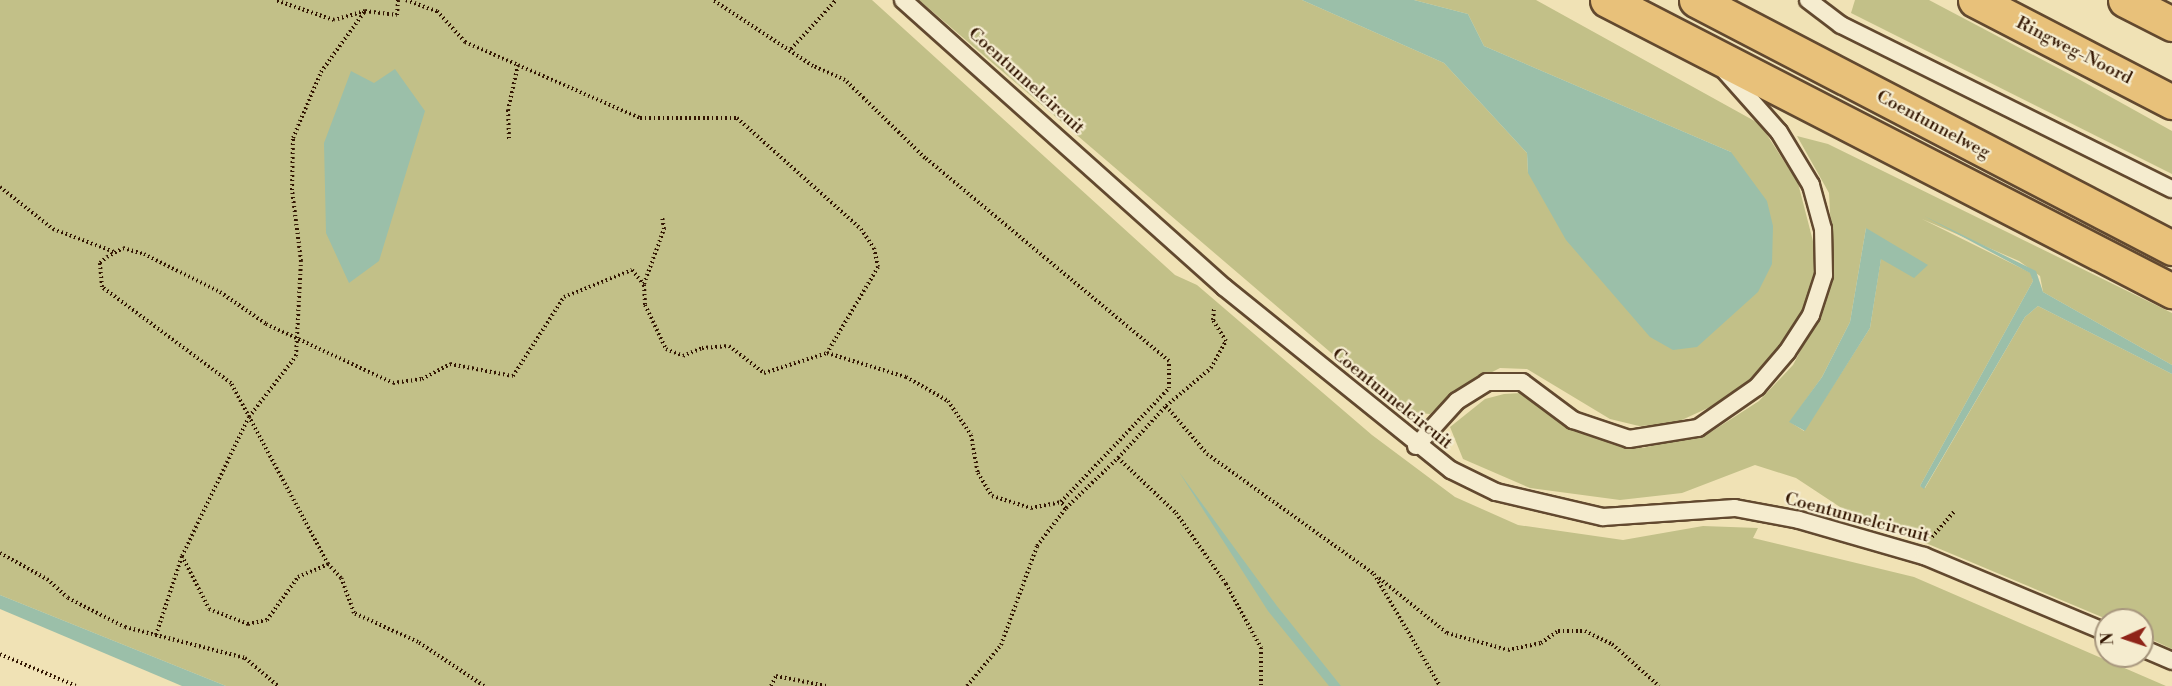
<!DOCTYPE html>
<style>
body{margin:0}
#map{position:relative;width:2172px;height:686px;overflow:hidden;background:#f0e2b5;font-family:"Libre Bodoni",serif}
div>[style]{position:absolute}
.green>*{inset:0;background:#c2c088}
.water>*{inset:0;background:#9bbfa9}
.path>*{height:4px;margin-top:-2px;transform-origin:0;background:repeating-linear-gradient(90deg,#331602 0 1.5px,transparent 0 4.5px)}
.roads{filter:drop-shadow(2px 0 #62492f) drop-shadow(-2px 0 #62492f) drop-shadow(0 2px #62492f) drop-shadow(0 -2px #62492f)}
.service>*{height:16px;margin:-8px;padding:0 8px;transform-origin:8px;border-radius:8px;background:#f5eccf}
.motorway>*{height:33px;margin:-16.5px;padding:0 16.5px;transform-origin:16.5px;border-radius:16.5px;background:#e8c17a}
span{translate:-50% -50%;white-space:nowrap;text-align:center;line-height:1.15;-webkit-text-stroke:4.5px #f5eccf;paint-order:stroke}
.street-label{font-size:18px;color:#331602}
.north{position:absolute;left:2094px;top:608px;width:60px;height:60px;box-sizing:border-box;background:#f5eccf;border:2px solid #a7967d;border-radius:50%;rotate:267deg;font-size:16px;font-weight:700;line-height:24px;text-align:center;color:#331602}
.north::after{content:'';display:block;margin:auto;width:21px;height:27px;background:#8f2418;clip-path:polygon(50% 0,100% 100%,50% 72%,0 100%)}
</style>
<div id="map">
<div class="green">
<i style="clip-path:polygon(0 0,872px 0,1175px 275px,1197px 285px,1372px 435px,1455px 497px,1518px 525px,1623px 540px,1703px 526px,1758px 528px,1753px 538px,1914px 577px,2166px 686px,226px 686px,0 595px)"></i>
<i style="clip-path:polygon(919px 0,1302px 0,1444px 63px,1527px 153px,1528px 173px,1731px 152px,1484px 46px,1468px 14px,1414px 0,1536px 0,1760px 124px,1798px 183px,1815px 249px,1814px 280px,1800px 317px,1760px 373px,1732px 397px,1673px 424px,1639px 426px,1610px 419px,1527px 369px,1500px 368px,1453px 392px,1430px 414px,1399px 411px)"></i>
<i style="clip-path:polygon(1855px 0,1929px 0,2073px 76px,2172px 131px,2172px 174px,1851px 13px)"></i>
<i style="clip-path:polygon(evenodd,1797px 136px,1828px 144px,2172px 313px,2172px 365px,2043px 292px,2040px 276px,2019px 261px,1922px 219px,2031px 273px,2033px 281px,1920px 486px,1925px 488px,2025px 317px,2038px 306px,2172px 374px,2172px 649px,2142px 635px,2142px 620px,2109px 620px,1840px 507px,1796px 478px,1755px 465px,1682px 493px,1620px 500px,1530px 488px,1463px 459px,1450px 427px,1485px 399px,1504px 394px,1521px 393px,1611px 444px,1643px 448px,1711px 432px,1759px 401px,1793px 365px,1821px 311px,1833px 270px,1829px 193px,1797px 136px,1866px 228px,1881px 258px,1870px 328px,1804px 431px,1790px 422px,1822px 377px,1850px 322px,1866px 228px)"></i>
</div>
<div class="water">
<i style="clip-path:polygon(1302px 0,1414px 0,1468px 14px,1484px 46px,1731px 152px,1767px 201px,1773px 226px,1772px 264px,1758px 292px,1697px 347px,1673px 350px,1650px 337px,1566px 240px,1528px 173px,1527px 153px,1444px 63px)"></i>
<i style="clip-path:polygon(395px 69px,425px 111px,379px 261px,349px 283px,326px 233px,324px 143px,351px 71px,374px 83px)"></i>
<i style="clip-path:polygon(1924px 216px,2036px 271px,2043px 292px,2172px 365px,2172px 374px,2038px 306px,2025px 317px,1924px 489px,1920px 486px,2033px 281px,2030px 273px)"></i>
<i style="clip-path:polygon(1866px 228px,1928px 265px,1914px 278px,1881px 259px,1870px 328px,1805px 431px,1789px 422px,1822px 377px,1850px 322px)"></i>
<i style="clip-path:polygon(1179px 472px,1277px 606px,1341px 686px,1329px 686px,1268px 611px)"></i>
<i style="clip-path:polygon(0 595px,226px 686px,182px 686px,0 609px)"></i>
</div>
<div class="path">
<i style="left:406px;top:0;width:33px;rotate:20deg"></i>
<i style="left:437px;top:11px;width:42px;rotate:47.9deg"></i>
<i style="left:465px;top:42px;width:58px;rotate:23.5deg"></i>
<i style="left:518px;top:65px;width:46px;rotate:102.5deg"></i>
<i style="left:508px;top:110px;width:30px;rotate:88deg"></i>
<i style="left:365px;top:11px;width:32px;rotate:7deg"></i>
<i style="left:397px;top:15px;width:15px;rotate:-86deg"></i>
<i style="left:791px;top:49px;width:67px;rotate:-47.4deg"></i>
<i style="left:518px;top:65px;width:133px;rotate:23.5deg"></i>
<i style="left:640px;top:118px;width:97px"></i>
<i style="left:737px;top:118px;width:166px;rotate:41.8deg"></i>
<i style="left:861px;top:229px;width:23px;rotate:56deg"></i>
<i style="left:874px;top:248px;width:19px;rotate:78deg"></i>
<i style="left:878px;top:267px;width:100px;rotate:120.7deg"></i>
<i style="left:0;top:187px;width:68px;rotate:38.4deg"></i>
<i style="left:53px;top:229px;width:66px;rotate:20.4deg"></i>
<i style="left:644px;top:284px;width:59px;rotate:-70deg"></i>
<i style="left:664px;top:229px;width:12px;rotate:-99deg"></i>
<i style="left:1166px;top:406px;width:59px;rotate:-40.2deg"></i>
<i style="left:1211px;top:368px;width:31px;rotate:-61deg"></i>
<i style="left:1226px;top:341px;width:25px;rotate:-122deg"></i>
<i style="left:1213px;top:320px;width:12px;rotate:-85deg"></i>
<i style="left:1118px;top:458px;width:71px;rotate:-47.3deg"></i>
<i style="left:1166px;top:406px;width:63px;rotate:49.5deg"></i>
<i style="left:1207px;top:454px;width:206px;rotate:35.7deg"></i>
<i style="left:1374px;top:574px;width:130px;rotate:59.5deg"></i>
<i style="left:1066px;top:508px;width:72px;rotate:-43.9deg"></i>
<i style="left:1118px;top:458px;width:80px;rotate:43.5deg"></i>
<i style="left:1176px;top:513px;width:87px;rotate:54.8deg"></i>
<i style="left:1226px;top:584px;width:73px;rotate:61.3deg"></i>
<i style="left:1261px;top:648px;width:38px;rotate:90deg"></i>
<i style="left:1932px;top:537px;width:35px;rotate:-49deg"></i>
<i style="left:0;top:553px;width:54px;rotate:29deg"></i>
<i style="left:47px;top:579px;width:28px;rotate:42deg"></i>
<i style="left:68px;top:598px;width:64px;rotate:27deg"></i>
<i style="left:125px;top:627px;width:124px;rotate:14.5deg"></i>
<i style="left:245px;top:658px;width:43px;rotate:40.3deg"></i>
<i style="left:182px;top:556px;width:59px;rotate:63deg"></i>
<i style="left:209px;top:609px;width:42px;rotate:21deg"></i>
<i style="left:248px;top:624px;width:19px;rotate:-12deg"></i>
<i style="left:267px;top:620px;width:53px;rotate:-54.2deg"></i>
<i style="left:298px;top:577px;width:33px;rotate:-23deg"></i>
<i style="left:1379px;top:578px;width:87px;rotate:39deg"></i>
<i style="left:1447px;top:633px;width:63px;rotate:15.6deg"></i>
<i style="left:1508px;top:650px;width:34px;rotate:-12deg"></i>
<i style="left:1541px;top:643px;width:21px;rotate:-35deg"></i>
<i style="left:1558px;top:631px;width:27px"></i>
<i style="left:1585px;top:631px;width:30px;rotate:26deg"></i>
<i style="left:1612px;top:644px;width:63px;rotate:41.8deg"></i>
<i style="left:156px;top:635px;width:83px;rotate:-71.8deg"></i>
<i style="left:182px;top:556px;width:154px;rotate:-64.3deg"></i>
<i style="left:249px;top:417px;width:77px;rotate:-52.4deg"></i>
<i style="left:296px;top:356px;width:95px;rotate:-87deg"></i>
<i style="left:301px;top:261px;width:72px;rotate:-97.2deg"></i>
<i style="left:292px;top:190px;width:52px;rotate:-88.9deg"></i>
<i style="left:293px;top:138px;width:72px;rotate:-67deg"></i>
<i style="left:321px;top:72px;width:75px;rotate:-54.2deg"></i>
<i style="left:365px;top:11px;width:32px;rotate:164deg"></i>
<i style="left:334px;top:20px;width:62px;rotate:-161.3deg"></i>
<i style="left:0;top:654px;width:82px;rotate:22.8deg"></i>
<i style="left:484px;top:686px;width:79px;rotate:-146.3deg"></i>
<i style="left:418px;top:642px;width:70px;rotate:-155.6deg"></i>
<i style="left:354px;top:613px;width:37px;rotate:-110deg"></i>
<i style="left:341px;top:578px;width:19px;rotate:-133deg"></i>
<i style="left:328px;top:564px;width:205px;rotate:-118.2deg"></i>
<i style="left:231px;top:383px;width:161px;rotate:-143.3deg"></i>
<i style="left:102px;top:287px;width:24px;rotate:-95deg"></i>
<i style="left:100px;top:263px;width:9px;rotate:-41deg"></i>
<i style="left:107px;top:257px;width:18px;rotate:-29deg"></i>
<i style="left:123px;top:248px;width:22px;rotate:16deg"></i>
<i style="left:144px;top:254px;width:85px;rotate:26.6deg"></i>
<i style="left:220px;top:292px;width:56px;rotate:34.8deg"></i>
<i style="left:266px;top:324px;width:140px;rotate:24.9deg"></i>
<i style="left:393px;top:383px;width:29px;rotate:-8deg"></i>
<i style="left:422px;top:379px;width:32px;rotate:-28deg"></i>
<i style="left:450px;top:364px;width:64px;rotate:10.8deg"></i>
<i style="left:513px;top:376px;width:94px;rotate:-57.2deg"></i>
<i style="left:564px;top:297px;width:73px;rotate:-21.7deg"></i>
<i style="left:632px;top:270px;width:19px;rotate:51deg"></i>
<i style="left:644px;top:285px;width:20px;rotate:87deg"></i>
<i style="left:645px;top:305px;width:49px;rotate:64.5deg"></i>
<i style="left:666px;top:349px;width:18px;rotate:22deg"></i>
<i style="left:683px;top:356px;width:21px;rotate:-23deg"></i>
<i style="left:702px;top:348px;width:27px;rotate:-4deg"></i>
<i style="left:729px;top:346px;width:44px;rotate:37.6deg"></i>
<i style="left:764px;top:373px;width:66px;rotate:-17.6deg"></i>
<i style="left:827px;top:353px;width:83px;rotate:16.9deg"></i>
<i style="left:906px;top:377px;width:48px;rotate:29.7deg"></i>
<i style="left:948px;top:401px;width:41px;rotate:55.9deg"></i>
<i style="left:971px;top:435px;width:39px;rotate:80deg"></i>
<i style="left:978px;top:473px;width:27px;rotate:59deg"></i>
<i style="left:992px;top:496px;width:41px;rotate:17.1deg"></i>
<i style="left:1031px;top:508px;width:31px;rotate:-11deg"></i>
<i style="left:1061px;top:502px;width:157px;rotate:-46.5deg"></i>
<i style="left:1169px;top:388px;width:27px;rotate:-90deg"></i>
<i style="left:1169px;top:361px;width:317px;rotate:-140.2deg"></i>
<i style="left:925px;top:158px;width:112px;rotate:-135.7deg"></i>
<i style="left:845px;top:80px;width:35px;rotate:-156deg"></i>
<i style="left:813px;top:66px;width:120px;rotate:-146.6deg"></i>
<i style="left:771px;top:686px;width:11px;rotate:-63deg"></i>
<i style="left:776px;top:676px;width:51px;rotate:11.3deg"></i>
<i style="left:967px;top:686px;width:53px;rotate:-50.3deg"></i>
<i style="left:1001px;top:645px;width:105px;rotate:-70deg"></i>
<i style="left:1037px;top:546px;width:48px;rotate:-52.7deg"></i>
<i style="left:1066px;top:508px;width:8px;rotate:-130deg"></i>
</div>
<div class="roads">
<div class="service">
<i style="left:903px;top:0;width:431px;rotate:41.8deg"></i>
<i style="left:1224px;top:287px;width:292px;rotate:38.9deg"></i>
<i style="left:1451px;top:470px;width:50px;rotate:26.1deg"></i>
<i style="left:1496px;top:492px;width:110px;rotate:13.2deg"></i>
<i style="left:1603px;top:517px;width:132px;rotate:-3.9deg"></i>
<i style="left:1735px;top:508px;width:65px;rotate:10.6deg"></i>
<i style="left:1799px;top:520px;width:130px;rotate:16.1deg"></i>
<i style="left:1924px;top:556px;width:197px;rotate:22.7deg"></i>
<i style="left:1808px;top:0;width:41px;rotate:37.1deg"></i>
<i style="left:1841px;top:25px;width:369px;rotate:26.4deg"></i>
<i style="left:1416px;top:446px;width:61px;rotate:-47.7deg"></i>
<i style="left:1457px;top:401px;width:36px;rotate:-32deg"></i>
<i style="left:1487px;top:382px;width:35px"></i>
<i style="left:1522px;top:382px;width:64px;rotate:36.7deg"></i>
<i style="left:1573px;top:420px;width:59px;rotate:18.7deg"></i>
<i style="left:1629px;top:439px;width:70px;rotate:-9.1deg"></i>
<i style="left:1698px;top:428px;width:72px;rotate:-34.8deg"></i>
<i style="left:1757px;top:387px;width:46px;rotate:-49.4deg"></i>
<i style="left:1787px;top:352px;width:44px;rotate:-57deg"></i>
<i style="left:1811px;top:315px;width:42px;rotate:-72deg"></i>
<i style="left:1824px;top:275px;width:46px;rotate:-91.2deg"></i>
<i style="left:1823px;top:229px;width:46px;rotate:-105.3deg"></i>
<i style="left:1811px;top:185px;width:62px;rotate:-121.1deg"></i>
<i style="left:1779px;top:132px;width:83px;rotate:-131.6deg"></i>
<i style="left:2142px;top:648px;width:33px;rotate:23deg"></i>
</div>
<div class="motorway">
<i style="left:1607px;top:0;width:636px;rotate:27.25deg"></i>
<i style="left:1696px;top:0;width:537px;rotate:27.52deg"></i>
<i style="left:1975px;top:0;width:222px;rotate:27.4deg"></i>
<i style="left:2125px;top:0;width:53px;rotate:27.1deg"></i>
</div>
</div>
<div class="street-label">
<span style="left:2074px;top:51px;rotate:27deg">Ringweg-Noord</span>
<span style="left:1026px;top:81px;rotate:42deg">Coentunnelcircuit</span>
<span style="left:1933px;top:125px;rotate:28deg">Coentunnelweg</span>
<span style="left:1392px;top:399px;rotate:39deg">Coentunnelcircuit</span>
<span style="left:1857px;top:518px;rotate:15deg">Coentunnelcircuit</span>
</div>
<div class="north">N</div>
</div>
